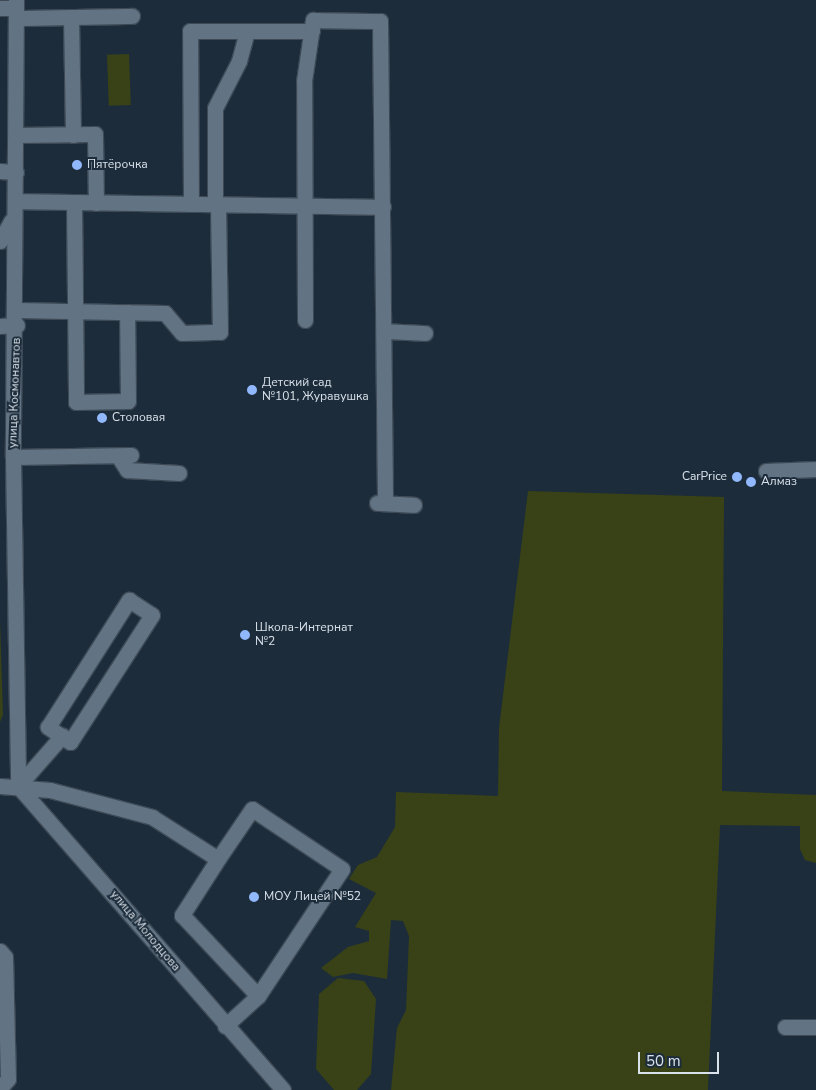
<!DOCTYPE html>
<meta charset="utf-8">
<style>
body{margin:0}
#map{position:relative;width:816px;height:1090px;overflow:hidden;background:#1d2c3a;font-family:"Nunito Sans",sans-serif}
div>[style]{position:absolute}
.green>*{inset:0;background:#384216;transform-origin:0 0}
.roads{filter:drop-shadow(1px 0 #3d4a56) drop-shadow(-1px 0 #3d4a56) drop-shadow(0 1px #3d4a56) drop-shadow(0 -1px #3d4a56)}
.minor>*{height:15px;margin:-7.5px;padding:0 7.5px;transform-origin:7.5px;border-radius:7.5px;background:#627383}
.dots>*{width:14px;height:14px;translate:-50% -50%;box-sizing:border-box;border:2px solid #1d2c3a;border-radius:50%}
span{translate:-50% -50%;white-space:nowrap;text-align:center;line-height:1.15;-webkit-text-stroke:4px #1d2c3a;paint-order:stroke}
.poi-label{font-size:12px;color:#d9e2eb}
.left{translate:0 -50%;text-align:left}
.right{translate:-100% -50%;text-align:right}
.street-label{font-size:12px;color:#d9e2eb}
.scale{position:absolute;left:638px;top:1052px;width:81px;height:22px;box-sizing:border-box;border:2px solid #d9e2eb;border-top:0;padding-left:6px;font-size:15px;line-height:18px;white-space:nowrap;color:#d9e2eb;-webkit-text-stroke:4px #1d2c3a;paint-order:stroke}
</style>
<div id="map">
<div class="green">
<i style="left:129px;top:54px;width:51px;height:22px;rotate:88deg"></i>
<i style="clip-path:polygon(528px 491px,724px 497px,722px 791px,816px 795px,816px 863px,805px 860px,800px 849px,800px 826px,720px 825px,708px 1090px,391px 1090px,397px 1028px,406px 1010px,409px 936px,403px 921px,391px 920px,387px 979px,353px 973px,333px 977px,321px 968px,348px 947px,369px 941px,369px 931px,355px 927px,376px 893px,349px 879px,358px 865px,377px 857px,395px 827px,396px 792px,498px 796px,499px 728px)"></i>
<i style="clip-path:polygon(0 621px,3px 715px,0 722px)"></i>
<i style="clip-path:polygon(338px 978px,364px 981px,376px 999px,371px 1074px,357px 1090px,334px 1090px,316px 1069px,319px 994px)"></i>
</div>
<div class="roads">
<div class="minor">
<i style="left:16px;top:0;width:457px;rotate:90.4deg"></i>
<i style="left:13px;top:457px;width:329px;rotate:89.1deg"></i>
<i style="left:0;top:8px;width:16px"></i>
<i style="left:71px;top:17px;width:118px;rotate:89deg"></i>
<i style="left:16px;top:18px;width:116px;rotate:-1deg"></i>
<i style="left:16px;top:135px;width:79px;rotate:-0.7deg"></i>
<i style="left:95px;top:134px;width:69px;rotate:89.2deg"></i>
<i style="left:0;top:171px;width:16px;rotate:4deg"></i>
<i style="left:16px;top:201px;width:367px;rotate:0.9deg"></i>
<i style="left:74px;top:202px;width:200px;rotate:89.4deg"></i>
<i style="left:76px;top:402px;width:52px;rotate:-1.1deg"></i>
<i style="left:128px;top:401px;width:89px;rotate:-90.6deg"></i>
<i style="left:191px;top:204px;width:173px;rotate:-90.3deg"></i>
<i style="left:190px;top:31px;width:122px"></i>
<i style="left:215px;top:204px;width:96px;rotate:-90deg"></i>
<i style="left:215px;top:108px;width:53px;rotate:-62.9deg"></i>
<i style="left:239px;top:61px;width:31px;rotate:-75deg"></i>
<i style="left:0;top:241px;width:23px;rotate:-61deg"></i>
<i style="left:17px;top:310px;width:148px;rotate:1.2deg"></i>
<i style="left:165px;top:313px;width:26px;rotate:50deg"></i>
<i style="left:182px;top:333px;width:38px;rotate:-2deg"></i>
<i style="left:220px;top:332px;width:127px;rotate:-90.9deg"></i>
<i style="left:305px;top:320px;width:239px;rotate:-90.2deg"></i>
<i style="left:304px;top:81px;width:62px;rotate:-81.6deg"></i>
<i style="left:313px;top:20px;width:67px;rotate:0.9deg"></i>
<i style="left:380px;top:21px;width:481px;rotate:89.4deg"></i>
<i style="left:0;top:326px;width:17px;rotate:-3deg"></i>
<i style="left:384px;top:331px;width:41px;rotate:2.8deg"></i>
<i style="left:118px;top:456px;width:17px;rotate:57deg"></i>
<i style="left:127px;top:470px;width:52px;rotate:3.3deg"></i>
<i style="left:13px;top:457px;width:118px;rotate:-1deg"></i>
<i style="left:766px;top:471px;width:50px;rotate:-2.3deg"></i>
<i style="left:377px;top:503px;width:37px;rotate:3deg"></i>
<i style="left:129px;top:600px;width:27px;rotate:33deg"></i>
<i style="left:152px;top:615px;width:151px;rotate:122.8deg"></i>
<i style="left:70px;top:742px;width:27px;rotate:-146deg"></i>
<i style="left:48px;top:727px;width:151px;rotate:-57.5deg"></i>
<i style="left:0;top:786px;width:50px;rotate:4.6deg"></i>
<i style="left:50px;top:790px;width:106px;rotate:14.8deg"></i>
<i style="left:152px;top:817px;width:78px;rotate:32.5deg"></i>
<i style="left:218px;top:859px;width:67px;rotate:122.7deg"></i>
<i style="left:182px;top:915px;width:111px;rotate:46.8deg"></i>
<i style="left:258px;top:996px;width:152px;rotate:-56.5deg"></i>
<i style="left:342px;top:869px;width:108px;rotate:-146.3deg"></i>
<i style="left:252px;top:809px;width:60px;rotate:124.2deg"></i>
<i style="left:18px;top:786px;width:403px;rotate:48.9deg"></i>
<i style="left:18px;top:786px;width:67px;rotate:-48.7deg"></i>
<i style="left:0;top:951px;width:8px;rotate:50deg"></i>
<i style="left:5px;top:957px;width:122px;rotate:88.6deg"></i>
<i style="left:8px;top:1079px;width:12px;rotate:132deg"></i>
<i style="left:225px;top:1026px;width:45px;rotate:-42.3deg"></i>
<i style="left:785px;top:1027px;width:31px"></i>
</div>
</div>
<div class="dots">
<i style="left:77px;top:165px;background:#91b8fd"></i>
<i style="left:252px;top:390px;background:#91b8fd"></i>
<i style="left:102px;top:418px;background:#91b8fd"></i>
<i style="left:737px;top:477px;background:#91b8fd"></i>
<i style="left:751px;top:482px;background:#91b8fd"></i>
<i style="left:245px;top:635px;background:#91b8fd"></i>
<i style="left:254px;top:897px;background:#91b8fd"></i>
</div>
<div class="poi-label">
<span class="left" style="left:87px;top:165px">Пятёрочка</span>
<span class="left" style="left:262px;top:390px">Детский сад<br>№101, Журавушка</span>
<span class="left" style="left:112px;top:418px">Столовая</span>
<span class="right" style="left:727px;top:477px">CarPrice</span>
<span class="left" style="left:761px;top:482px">Алмаз</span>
<span class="left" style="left:255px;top:635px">Школа-Интернат<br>№2</span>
<span class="left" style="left:264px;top:897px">МОУ Лицей №52</span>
</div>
<div class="street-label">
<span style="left:15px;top:393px;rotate:-88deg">улица Космонавтов</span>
<span style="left:145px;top:931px;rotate:50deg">улица Молодцова</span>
</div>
<div class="scale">50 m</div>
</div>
